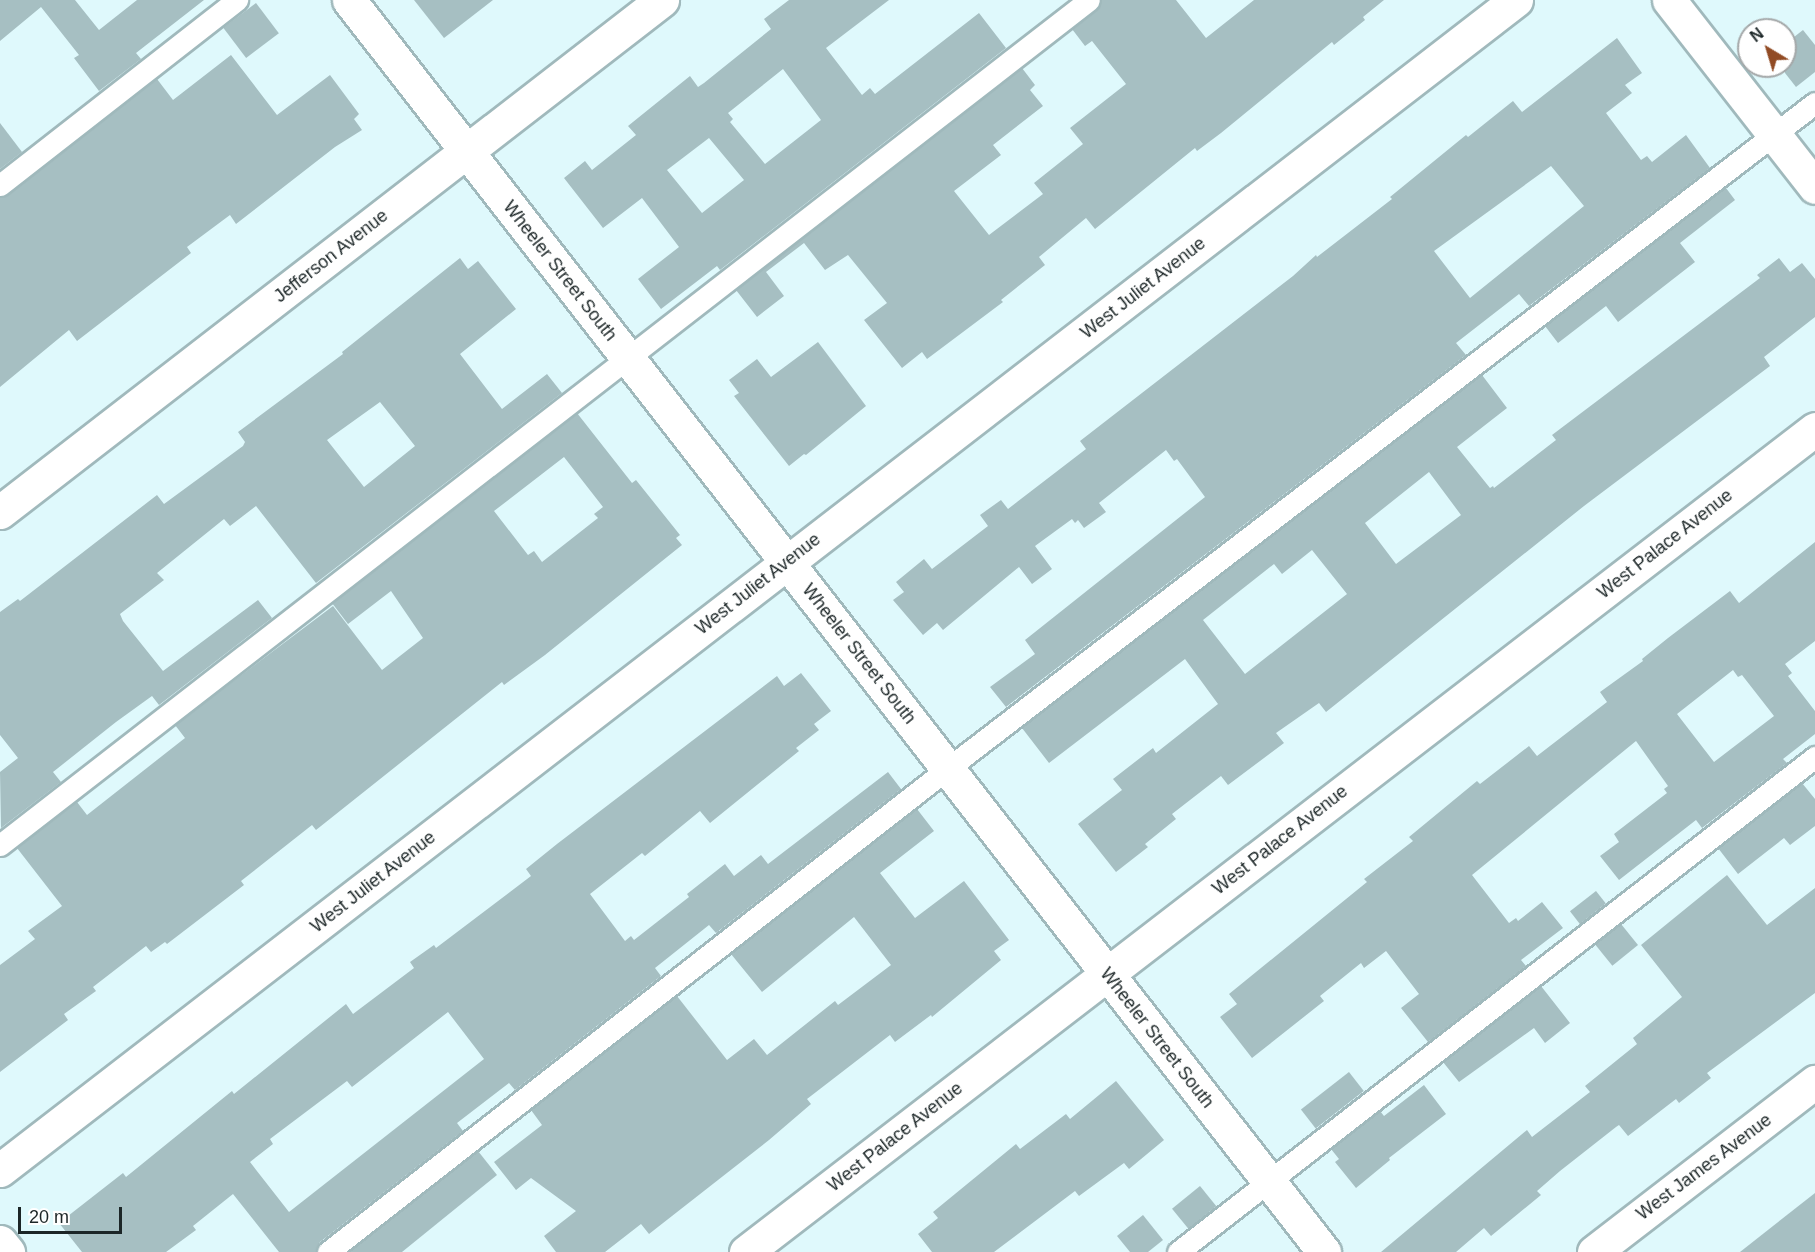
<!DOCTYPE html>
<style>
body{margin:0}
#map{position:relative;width:1815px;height:1252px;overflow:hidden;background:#dff9fc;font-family:Helvetica,sans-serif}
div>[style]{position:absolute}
.building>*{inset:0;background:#a6bfc2;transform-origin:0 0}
.roads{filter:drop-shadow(2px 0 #a0b9bc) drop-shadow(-2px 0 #a0b9bc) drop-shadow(0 2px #a0b9bc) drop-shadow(0 -2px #a0b9bc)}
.service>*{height:21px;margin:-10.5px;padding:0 10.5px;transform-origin:10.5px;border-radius:10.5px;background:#fff}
.minor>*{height:33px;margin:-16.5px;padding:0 16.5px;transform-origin:16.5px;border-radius:16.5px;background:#fff}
.tertiary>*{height:33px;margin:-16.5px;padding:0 16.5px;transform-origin:16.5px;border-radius:16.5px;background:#fff}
span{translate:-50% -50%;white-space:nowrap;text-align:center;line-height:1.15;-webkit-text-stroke:4.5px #fff;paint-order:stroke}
.street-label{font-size:18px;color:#1c2627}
.north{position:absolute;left:1737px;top:18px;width:60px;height:60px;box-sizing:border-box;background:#fff;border:2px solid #a4a8a9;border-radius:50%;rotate:322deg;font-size:16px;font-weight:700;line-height:24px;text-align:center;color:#1c2627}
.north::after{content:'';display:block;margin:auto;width:21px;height:27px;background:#914b24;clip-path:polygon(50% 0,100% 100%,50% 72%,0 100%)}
.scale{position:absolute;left:18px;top:1207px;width:104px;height:27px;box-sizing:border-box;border:3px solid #1c2627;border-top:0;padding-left:8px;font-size:18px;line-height:21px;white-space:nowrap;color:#1c2627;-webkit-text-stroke:4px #fff;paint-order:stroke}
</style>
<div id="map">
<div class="building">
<i style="clip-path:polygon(0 0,75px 0,99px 30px,137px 0,204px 0,136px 53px,141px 59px,99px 91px,74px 58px,79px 55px,41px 7px,0 41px)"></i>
<i style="clip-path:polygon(414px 0,493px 0,444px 38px)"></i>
<i style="clip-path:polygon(evenodd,789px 0,889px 0,826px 48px,862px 95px,870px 88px,875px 94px,979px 13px,1006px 48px,720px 270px,717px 266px,661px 309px,638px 279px,679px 247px,642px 198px,603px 228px,564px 178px,585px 161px,592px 170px,636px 135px,628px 126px,690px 76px,698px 87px,704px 83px,771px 29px,764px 19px,789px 0,783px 69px,821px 120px,765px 164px,730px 122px,733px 119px,728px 113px,783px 69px,789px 0,709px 138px,744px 180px,702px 213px,667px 170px,709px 138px)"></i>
<i style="clip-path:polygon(1101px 0,1176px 0,1206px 38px,1254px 0,1384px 0,1363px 17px,1365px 20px,1334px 45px,1332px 42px,1221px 133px,1197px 151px,1195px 148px,1095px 229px,1086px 218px,1039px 257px,1045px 265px,1001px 300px,1003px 302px,927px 359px,922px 352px,902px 368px,864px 320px,887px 303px,848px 255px,825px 270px,804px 243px,766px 272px,784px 296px,757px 317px,736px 290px,1022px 68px,1035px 85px,1030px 90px,1043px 106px,993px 145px,1001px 155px,954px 191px,989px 235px,1043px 194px,1034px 183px,1083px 144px,1070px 128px,1126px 84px,1092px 41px,1085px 46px,1072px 29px,1097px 10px)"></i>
<i style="left:256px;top:3px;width:38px;height:41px;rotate:53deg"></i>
<i style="clip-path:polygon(1803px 30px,1815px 45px,1815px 72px,1796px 87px,1785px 73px,1785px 44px)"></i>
<i style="clip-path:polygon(evenodd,1617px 38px,1642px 73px,1625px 85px,1632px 93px,1606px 113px,1641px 160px,1647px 156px,1652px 162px,1686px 135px,1710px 168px,1529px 306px,1519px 294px,1456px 343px,1466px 355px,1006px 707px,990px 687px,1035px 654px,1025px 640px,1205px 497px,1177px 459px,1174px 461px,1166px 450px,1099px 503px,1106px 512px,1084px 528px,1078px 520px,1075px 523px,1072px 519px,1035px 546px,1052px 569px,1032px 584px,1019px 567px,943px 630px,937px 623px,923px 635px,893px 600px,904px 592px,896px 582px,924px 559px,932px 569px,988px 526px,980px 515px,1001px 500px,1008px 509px,1086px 449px,1080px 441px,1293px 276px,1316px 255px,1317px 257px,1392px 199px,1390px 197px,1466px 135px,1468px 137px,1513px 101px,1522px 112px,1617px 38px,1551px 166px,1584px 206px,1470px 298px,1434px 251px,1551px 166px)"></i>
<i style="clip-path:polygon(231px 55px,277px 115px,330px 75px,359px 114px,354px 119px,362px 130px,335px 147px,236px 224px,230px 215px,187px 247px,191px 253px,77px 341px,69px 330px,0 387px,0 197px,8px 195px,157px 79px,173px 100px)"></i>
<i style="clip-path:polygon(0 123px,22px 152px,0 169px)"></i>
<i style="clip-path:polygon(1726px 188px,1735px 200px,1680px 243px,1695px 262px,1618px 322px,1606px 306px,1558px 343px,1545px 326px)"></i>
<i style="clip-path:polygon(evenodd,460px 258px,468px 269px,478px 261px,516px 309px,460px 354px,502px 409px,547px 374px,562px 393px,316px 583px,256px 506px,230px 526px,224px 519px,157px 573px,164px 580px,120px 614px,123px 621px,163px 671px,258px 600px,272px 618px,159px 705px,152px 696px,116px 722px,53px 772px,61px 782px,1px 828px,0 772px,18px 758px,0 735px,0 612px,18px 599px,20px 601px,157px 495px,164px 504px,243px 446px,245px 442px,238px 432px,343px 354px,342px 352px,460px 258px,380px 402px,415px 446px,364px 487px,327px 440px,380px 402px)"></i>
<i style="clip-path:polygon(evenodd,1779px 258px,1790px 272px,1802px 263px,1815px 279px,1815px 317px,1764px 357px,1770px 366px,1584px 506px,1326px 712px,1319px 703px,1276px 733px,1284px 743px,1228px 785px,1221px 776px,1172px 814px,1176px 819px,1145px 844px,1148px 847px,1116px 872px,1078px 824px,1122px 790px,1113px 779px,1153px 748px,1156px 753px,1218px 704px,1185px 659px,1049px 763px,1022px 728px,1482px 375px,1507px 408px,1457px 447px,1490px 488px,1493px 486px,1494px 488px,1556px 440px,1552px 435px,1760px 278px,1757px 275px,1779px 258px,1429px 472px,1461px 515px,1396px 564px,1365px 523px,1429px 472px,1779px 258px,1312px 550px,1347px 594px,1245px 674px,1203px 620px,1274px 564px,1282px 574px,1312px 550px)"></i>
<i style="clip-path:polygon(818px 342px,866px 406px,806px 455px,804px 454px,789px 466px,734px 396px,739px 393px,729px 380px,757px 359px,771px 377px)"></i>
<i style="clip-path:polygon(evenodd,577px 413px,632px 483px,636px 480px,680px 535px,676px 538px,682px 545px,545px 655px,504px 685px,502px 682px,316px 830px,312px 825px,241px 881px,244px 885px,167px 944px,165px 942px,151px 952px,146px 946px,93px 987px,96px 991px,64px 1014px,68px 1020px,0 1072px,0 965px,35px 939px,28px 931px,62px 906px,17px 848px,77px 802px,87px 815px,185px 738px,175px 725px,333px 606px,382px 670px,423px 638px,391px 591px,348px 624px,332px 603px,577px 413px,564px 457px,603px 507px,594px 514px,598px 518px,542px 562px,534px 551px,528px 555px,494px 511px,564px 457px)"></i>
<i style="clip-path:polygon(evenodd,1815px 542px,1815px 641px,1785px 664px,1792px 673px,1788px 676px,1815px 711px,1815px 734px,1783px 759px,1787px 763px,1702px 828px,1696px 820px,1619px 880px,1600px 856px,1619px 842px,1614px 834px,1667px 793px,1664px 789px,1668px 786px,1636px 741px,1472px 875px,1509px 923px,1516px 918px,1518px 921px,1542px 902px,1563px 928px,1521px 960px,1526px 966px,1428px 1042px,1401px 1008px,1419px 994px,1386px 951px,1364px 968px,1361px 963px,1320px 996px,1324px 1001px,1252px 1058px,1220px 1017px,1237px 1004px,1229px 994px,1367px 882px,1364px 879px,1413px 841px,1409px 837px,1477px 781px,1480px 784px,1529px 746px,1537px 756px,1607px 702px,1600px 692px,1643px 661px,1642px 659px,1668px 638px,1730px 591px,1739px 603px,1815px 542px,1733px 670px,1738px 677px,1742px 675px,1774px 716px,1714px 762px,1677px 714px,1733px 670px)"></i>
<i style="clip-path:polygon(evenodd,801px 673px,831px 711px,814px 724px,819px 730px,796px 748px,799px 751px,710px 823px,700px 811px,645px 856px,642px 853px,590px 894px,625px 941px,631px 936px,634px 940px,689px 897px,687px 894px,725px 864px,734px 876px,761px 855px,768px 864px,888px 772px,901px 789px,716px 933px,709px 925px,655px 968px,661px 976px,515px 1090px,509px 1083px,457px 1123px,463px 1131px,320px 1242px,316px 1252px,279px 1252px,233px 1194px,193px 1226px,196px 1230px,166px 1252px,82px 1252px,59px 1223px,123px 1173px,126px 1177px,232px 1091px,234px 1094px,346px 1004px,353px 1014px,414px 968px,410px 962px,434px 945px,436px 948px,531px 876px,526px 869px,557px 844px,777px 676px,784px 686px,801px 673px,448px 1012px,484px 1059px,289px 1212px,250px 1162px,273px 1144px,270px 1139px,347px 1081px,352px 1087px,448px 1012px)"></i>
<i style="clip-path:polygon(1802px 783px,1815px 799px,1815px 826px,1790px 845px,1784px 838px,1738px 874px,1718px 848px)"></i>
<i style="clip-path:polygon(917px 809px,934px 831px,880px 873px,915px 918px,964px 881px,1009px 940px,994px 951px,1001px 960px,932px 1017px,931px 1015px,895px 1042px,890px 1035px,807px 1099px,811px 1104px,769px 1140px,649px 1234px,641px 1224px,605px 1252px,556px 1252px,544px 1236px,576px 1211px,531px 1178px,516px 1190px,494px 1162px,542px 1125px,531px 1110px,677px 996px,727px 1060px,754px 1039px,767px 1055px,835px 1001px,838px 1005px,891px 965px,854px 917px,762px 992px,731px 954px)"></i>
<i style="clip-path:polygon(1727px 875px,1767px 925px,1815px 888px,1815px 993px,1707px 1073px,1711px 1078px,1679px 1103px,1676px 1099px,1628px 1136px,1619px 1125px,1616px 1127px,1560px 1171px,1537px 1191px,1541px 1195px,1491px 1236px,1484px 1228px,1456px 1252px,1381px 1252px,1527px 1130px,1532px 1137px,1590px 1092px,1585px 1086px,1637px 1044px,1633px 1038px,1682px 997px,1641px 945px)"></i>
<i style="left:1596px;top:891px;width:16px;height:33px;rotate:52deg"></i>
<i style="left:1621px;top:924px;width:27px;height:33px;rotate:51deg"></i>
<i style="clip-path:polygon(1541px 986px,1570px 1023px,1545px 1043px,1534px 1028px,1459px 1082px,1443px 1062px)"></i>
<i style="left:1349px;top:1072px;width:24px;height:61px;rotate:52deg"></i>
<i style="clip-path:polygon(1116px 1081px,1164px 1140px,1129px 1169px,1124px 1163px,1079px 1196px,1075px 1191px,994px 1252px,932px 1252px,918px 1234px,938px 1218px,933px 1212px,1016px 1144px,1020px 1149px,1066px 1114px,1070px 1119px)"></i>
<i style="clip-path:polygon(1424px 1085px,1446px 1114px,1389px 1158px,1390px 1160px,1356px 1188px,1335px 1162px,1339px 1159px,1331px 1149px,1380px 1111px,1384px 1116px)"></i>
<i style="clip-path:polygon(478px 1151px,497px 1175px,402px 1252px,349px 1252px)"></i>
<i style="left:1200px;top:1186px;width:26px;height:36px;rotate:51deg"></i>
<i style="clip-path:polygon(1815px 1193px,1815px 1252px,1740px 1252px)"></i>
<i style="clip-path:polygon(1143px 1215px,1163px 1240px,1148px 1252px,1130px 1252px,1117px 1236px)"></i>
</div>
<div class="roads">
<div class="service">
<i style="left:0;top:185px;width:301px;rotate:-38deg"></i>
<i style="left:0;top:845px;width:1378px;rotate:-37.81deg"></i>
<i style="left:328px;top:1252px;width:785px;rotate:-37.96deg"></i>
<i style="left:947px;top:769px;width:1094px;rotate:-37.5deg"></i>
<i style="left:1178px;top:1252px;width:807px;rotate:-37.85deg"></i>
</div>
<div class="minor">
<i style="left:349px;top:0;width:1587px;rotate:52.09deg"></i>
<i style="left:1669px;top:0;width:237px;rotate:52deg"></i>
<i style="left:0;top:512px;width:837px;rotate:-37.72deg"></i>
<i style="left:0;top:1170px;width:1915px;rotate:-37.66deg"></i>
<i style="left:746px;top:1252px;width:1349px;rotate:-37.59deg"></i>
<i style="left:1594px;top:1252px;width:279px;rotate:-37.6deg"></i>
</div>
<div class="tertiary">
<i style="left:0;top:1242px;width:13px;rotate:51deg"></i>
</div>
</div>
<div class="street-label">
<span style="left:331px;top:256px;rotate:-38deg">Jefferson Avenue</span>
<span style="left:560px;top:271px;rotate:52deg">Wheeler Street South</span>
<span style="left:1143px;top:288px;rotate:-38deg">West Juliet Avenue</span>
<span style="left:1665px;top:544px;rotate:-38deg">West Palace Avenue</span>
<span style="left:758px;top:584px;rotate:-38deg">West Juliet Avenue</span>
<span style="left:859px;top:654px;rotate:52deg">Wheeler Street South</span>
<span style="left:1280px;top:840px;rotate:-38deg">West Palace Avenue</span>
<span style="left:373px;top:882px;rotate:-38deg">West Juliet Avenue</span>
<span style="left:1157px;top:1038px;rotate:52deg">Wheeler Street South</span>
<span style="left:895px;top:1137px;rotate:-38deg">West Palace Avenue</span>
<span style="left:1704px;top:1167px;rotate:-37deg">West James Avenue</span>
</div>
<div class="north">N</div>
<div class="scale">20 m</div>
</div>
